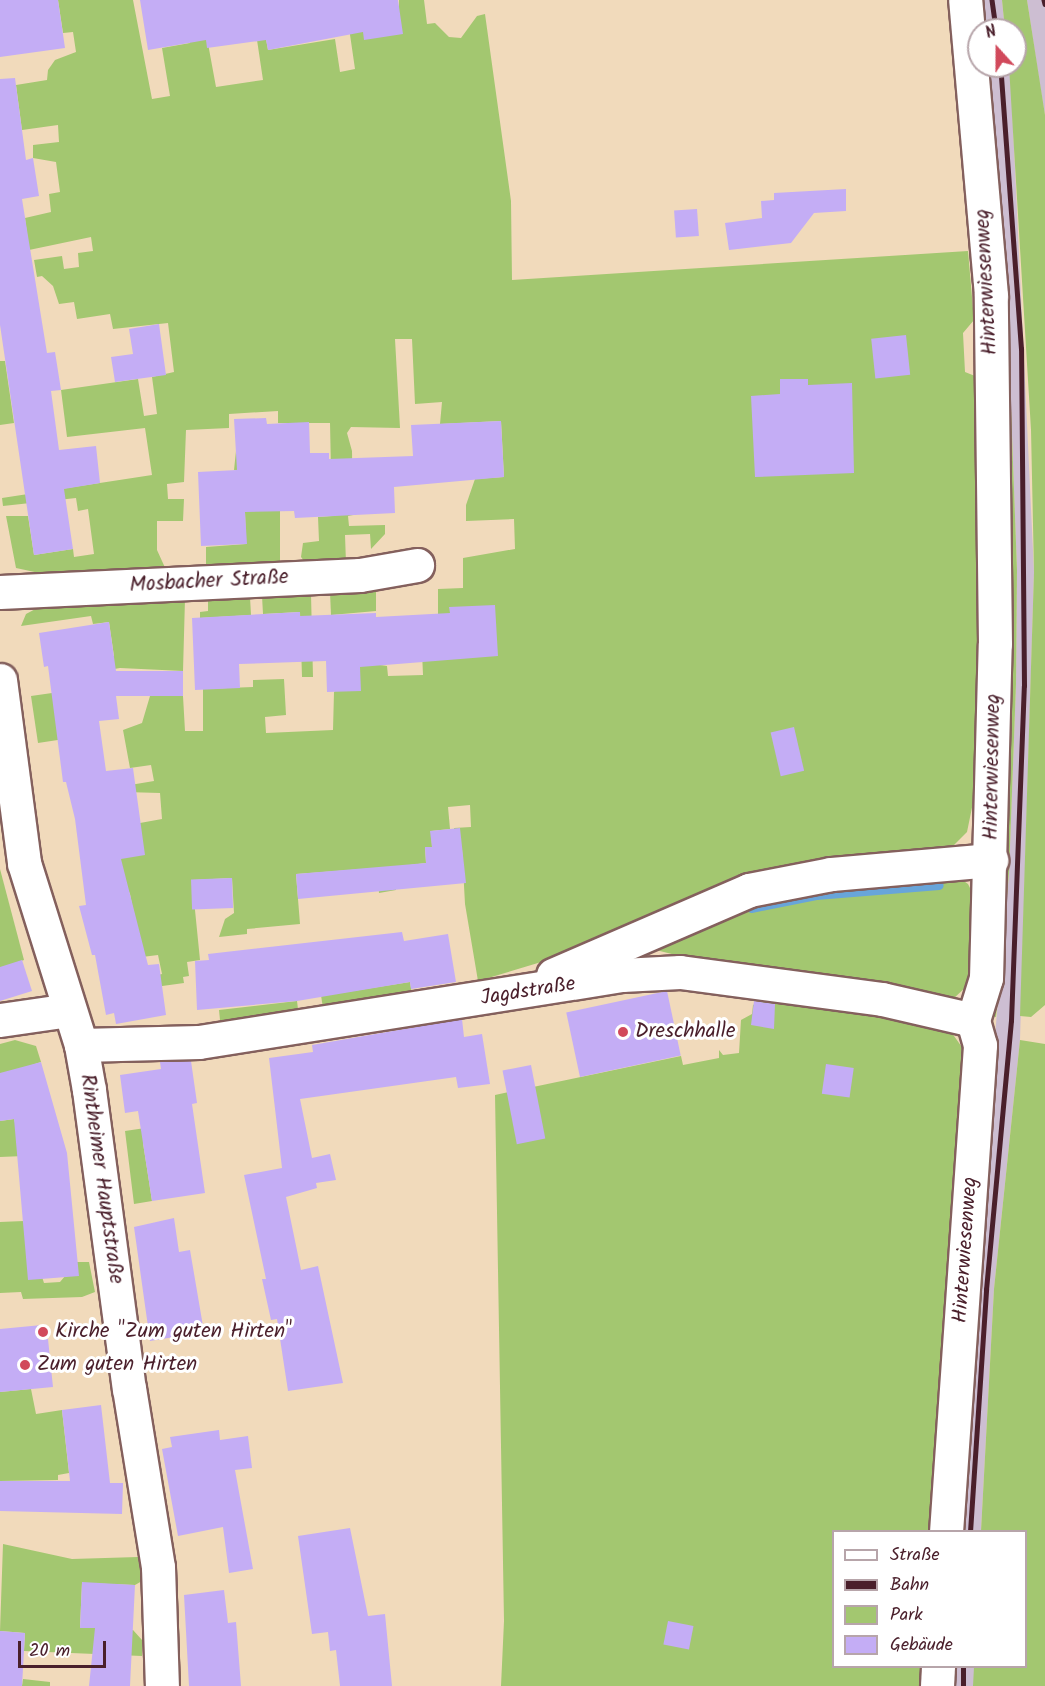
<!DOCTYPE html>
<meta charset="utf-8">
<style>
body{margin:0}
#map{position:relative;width:1045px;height:1686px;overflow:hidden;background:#f1dabb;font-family:Kalam,sans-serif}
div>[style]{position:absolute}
.industrial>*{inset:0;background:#cdbed2;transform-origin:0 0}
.green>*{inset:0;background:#a3c770;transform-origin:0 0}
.stream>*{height:9px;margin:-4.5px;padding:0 4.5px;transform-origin:4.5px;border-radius:4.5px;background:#68a5da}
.building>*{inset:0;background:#c4adf5;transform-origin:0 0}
.roads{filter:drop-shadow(2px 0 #84605d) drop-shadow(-2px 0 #84605d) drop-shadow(0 2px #84605d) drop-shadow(0 -2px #84605d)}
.minor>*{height:33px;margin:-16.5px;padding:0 16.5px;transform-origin:16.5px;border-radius:16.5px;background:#fff}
.rail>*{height:4.5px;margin:-2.25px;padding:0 2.25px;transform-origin:2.25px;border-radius:2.25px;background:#4a1f2b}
.dots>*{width:16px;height:16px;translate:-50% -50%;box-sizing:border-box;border:3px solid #fff;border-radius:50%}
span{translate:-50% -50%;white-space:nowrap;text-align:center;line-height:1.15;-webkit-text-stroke:6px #fff;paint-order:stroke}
.street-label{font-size:21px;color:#4a1f2b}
.poi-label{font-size:21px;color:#4a1f2b}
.left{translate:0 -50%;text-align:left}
.legend{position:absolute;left:832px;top:1530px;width:195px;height:138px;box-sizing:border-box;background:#fff;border:2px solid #b7a5aa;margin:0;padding:8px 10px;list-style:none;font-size:18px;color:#4a1f2b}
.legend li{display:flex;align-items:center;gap:12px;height:30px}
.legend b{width:30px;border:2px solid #b7a5aa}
.north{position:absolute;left:967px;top:18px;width:60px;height:60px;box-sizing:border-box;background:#fff;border:2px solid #b7a5aa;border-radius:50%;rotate:339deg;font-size:16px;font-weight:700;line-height:24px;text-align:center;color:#4a1f2b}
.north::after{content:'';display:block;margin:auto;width:21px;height:27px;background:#d1495b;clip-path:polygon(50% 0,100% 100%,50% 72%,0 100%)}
.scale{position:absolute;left:18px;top:1641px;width:88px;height:27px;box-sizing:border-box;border:3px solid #4a1f2b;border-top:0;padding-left:8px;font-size:18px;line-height:21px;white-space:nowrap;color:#4a1f2b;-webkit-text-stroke:4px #fff;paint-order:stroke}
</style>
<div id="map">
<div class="industrial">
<i style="clip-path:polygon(983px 0,1002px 0,1005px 30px,987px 30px)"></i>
<i style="clip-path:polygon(1027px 0,1045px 0,1045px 115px,1039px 79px)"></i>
<i style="clip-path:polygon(990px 66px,1009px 66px,1011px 84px,1034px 572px,1020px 1040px,994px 1289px,981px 1531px,961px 1532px,973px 1291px,1009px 873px,1016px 684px,1017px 570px,1009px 355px)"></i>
<i style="left:954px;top:1667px;width:20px;height:19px"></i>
</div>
<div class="green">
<i style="clip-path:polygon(58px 0,133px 0,152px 99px,170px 96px,162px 48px,190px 43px,183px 0,200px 0,216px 87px,263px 80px,251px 0,259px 0,268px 50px,335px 39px,340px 72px,355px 69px,347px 14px,399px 6px,399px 0,424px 0,427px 24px,435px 23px,449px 37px,461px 38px,477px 16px,485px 14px,511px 201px,512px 280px,968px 251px,974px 320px,963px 333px,965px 372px,975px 376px,979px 555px,976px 788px,967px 832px,945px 854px,611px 941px,478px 981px,465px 904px,462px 849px,455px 840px,454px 828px,471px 827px,470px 805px,448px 807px,450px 829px,431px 831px,432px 847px,425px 848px,426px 863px,394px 867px,396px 890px,379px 893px,377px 868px,296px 874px,300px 924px,247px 929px,247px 934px,219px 937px,225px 919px,234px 913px,232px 878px,192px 880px,200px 960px,187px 962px,189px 976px,183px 977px,184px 983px,155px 987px,153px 976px,162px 974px,158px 955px,142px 957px,130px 894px,113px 860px,140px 823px,162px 819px,160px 793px,125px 792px,124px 786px,154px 781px,151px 765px,130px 768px,123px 730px,142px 723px,150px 696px,183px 696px,185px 731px,203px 731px,203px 689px,253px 687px,253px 680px,284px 679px,286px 715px,265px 717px,266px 733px,333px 730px,334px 692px,360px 662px,387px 666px,388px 676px,423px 675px,422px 652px,438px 651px,438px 589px,463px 588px,463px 558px,515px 549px,514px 519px,466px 521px,466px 505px,475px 479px,504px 477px,501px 421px,440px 424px,442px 402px,415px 404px,412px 339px,395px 339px,400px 428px,351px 427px,347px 433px,352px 451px,353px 515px,348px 516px,349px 526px,385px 525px,385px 534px,371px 549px,370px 534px,345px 535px,346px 563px,308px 566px,301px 557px,303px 543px,319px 541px,318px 517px,332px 516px,330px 423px,278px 423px,278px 411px,229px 414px,229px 428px,186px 430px,184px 482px,167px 484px,168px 499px,184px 499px,183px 521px,157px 521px,157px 550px,167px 572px,44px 574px,16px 568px,6px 516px,28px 516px,34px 555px,73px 549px,74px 557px,94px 554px,88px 509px,78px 511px,76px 498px,3px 506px,2px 498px,152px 475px,145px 428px,67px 437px,61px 390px,138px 379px,144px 416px,157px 414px,152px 377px,174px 372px,168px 323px,113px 329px,110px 314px,77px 319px,74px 302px,59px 304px,53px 286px,42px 276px,37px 277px,34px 260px,62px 256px,64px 269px,79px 267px,78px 253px,93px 251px,91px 237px,29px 250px,25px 218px,51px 212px,49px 194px,60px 192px,56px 162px,33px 158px,33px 145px,59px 142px,58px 125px,22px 130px,16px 85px,47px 80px,48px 70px,55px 60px,76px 52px,73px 32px,63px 33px)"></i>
<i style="clip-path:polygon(971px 0,983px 0,987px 30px,979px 30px,979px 66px,990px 66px,997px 167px,987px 167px)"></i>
<i style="clip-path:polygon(1002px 0,1027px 0,1045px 115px,1045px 1005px,1031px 1017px,1020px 1016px,1034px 572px,1031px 430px,1009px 66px,1015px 66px,1015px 30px,1005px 30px)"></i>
<i style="clip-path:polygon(1009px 355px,1017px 570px,1016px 684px,1009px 873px,996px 1017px,986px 1014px,1002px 391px)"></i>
<i style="clip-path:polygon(0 361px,5px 361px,14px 423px,0 425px)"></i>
<i style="clip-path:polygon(267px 450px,280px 483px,280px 564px,206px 567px,206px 547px,246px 544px,245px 512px,261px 469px,234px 470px,236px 451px)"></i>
<i style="clip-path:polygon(376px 591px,376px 611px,331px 615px,330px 592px)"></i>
<i style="clip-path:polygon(311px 594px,313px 677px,302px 677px,300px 612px,263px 614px,262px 596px)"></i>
<i style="clip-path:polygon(250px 597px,251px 615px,200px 618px,200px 612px,208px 611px,208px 599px)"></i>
<i style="clip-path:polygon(185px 599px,183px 671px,120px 668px,79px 675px,77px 661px,114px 656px,109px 622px,93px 624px,91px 616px,21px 626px,26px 614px,43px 605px)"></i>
<i style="clip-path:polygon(52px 693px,97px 734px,38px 743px,31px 696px)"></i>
<i style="clip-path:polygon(0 869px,24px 960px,0 968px)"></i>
<i style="clip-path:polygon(958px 877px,968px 884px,974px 896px,969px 984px,952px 1000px,727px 968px,652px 949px,745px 899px)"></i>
<i style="left:410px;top:982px;width:12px;height:90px;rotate:81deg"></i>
<i style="clip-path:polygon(771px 995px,949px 1029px,964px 1050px,930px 1531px,834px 1532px,834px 1666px,921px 1667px,920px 1686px,501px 1686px,504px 1621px,495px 1095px,681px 1056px,683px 1065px,719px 1058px,719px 1050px,723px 1055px,739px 1053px,741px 1020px,752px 1014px,753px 1005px)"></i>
<i style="clip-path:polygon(297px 1001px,299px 1017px,221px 1030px,219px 1010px)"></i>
<i style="clip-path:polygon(15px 1040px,36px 1046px,41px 1062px,0 1076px,0 1044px)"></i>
<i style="clip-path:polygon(1020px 1040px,1045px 1044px,1045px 1686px,973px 1686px,974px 1667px,1026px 1666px,1026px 1532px,981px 1531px,994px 1289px)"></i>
<i style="clip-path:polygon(14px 1119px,24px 1156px,0 1157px,0 1121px)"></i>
<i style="clip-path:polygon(179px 1123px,181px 1137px,143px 1143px,152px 1201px,134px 1204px,125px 1131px)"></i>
<i style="clip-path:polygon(24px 1221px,44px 1283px,60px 1282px,77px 1262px,89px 1262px,95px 1292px,82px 1297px,23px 1299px,21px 1292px,0 1293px,0 1222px)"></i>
<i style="clip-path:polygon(31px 1389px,36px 1414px,62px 1410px,69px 1473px,58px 1475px,58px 1480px,0 1481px,0 1392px)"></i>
<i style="clip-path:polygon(3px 1544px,72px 1559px,138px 1557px,142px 1581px,135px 1585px,82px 1583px,80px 1627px,133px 1630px,142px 1640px,142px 1656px,24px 1651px,25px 1633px,0 1631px)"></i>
<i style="clip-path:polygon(23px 1679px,50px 1682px,50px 1686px,22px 1686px)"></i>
</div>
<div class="stream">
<i style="left:751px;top:908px;width:66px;rotate:-11.3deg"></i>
<i style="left:816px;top:895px;width:123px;rotate:-4.6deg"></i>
</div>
<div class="building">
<i style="clip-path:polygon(0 0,58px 0,65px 48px,0 57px)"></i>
<i style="clip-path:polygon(140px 0,398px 0,403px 34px,364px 40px,363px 32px,268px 50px,266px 40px,207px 48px,206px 40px,148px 50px)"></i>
<i style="clip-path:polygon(15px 78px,26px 160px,33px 158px,39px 196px,22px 199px,47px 353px,55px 352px,61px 390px,51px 391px,59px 450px,96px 446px,100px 483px,64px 489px,73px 549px,34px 555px,0 325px,0 79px)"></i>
<i style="clip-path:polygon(846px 189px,846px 211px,814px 213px,791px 243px,729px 250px,725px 223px,762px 218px,761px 201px,774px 200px,774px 193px)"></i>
<i style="left:697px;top:209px;width:27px;height:23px;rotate:86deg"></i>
<i style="clip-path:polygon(159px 324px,166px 375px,115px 382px,111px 357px,133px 354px,129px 329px)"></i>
<i style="left:906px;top:335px;width:40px;height:35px;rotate:84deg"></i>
<i style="clip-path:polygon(780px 379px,808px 379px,808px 385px,852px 383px,854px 473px,755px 477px,751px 396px,780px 394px)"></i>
<i style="clip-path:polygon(266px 418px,267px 424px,309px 422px,310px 453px,329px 453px,329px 459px,413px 456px,411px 425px,501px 421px,504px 477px,394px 487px,395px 513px,295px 518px,294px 511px,245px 512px,247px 544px,201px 546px,198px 472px,237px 470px,234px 419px)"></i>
<i style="clip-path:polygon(495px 605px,498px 656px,360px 667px,361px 691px,327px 692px,326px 661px,239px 664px,240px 688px,195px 690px,192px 618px,300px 612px,300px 616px,376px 613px,376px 617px,450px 613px,449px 607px)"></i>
<i style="clip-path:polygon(109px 622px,116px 671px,183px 671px,183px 696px,116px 696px,119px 719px,99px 721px,106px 771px,133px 768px,145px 855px,121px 859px,148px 965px,159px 964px,166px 1015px,116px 1024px,114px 1013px,106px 1015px,95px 955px,92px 955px,79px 906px,86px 905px,75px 819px,66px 782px,63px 782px,48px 666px,44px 667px,39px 633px)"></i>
<i style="left:794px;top:727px;width:45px;height:24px;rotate:77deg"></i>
<i style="clip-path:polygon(460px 828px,466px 883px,298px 899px,296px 874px,426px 863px,425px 847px,432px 847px,430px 831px)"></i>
<i style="left:232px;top:878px;width:30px;height:41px;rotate:88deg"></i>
<i style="clip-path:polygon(402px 932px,404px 941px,448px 934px,456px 982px,411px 989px,410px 982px,297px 1001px,197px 1010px,195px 961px,209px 960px,208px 954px)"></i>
<i style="clip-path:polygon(22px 960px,32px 991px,0 1001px,0 967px)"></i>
<i style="left:667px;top:991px;width:66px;height:103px;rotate:78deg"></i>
<i style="clip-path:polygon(754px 1001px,775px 1004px,774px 1029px,751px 1025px)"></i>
<i style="clip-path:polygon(462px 1019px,464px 1037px,482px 1034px,490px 1084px,458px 1088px,456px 1077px,300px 1099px,312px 1158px,330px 1154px,336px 1180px,316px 1183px,317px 1188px,286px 1197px,301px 1270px,318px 1266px,343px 1383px,288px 1391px,277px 1319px,271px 1320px,262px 1279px,266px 1279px,244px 1175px,282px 1168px,269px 1058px,313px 1052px,312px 1045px)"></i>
<i style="clip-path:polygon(191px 1061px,197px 1103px,192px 1104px,205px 1193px,152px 1201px,138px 1111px,125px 1113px,120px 1075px,161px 1069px,160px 1062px)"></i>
<i style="clip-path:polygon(41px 1062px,67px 1153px,79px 1276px,28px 1280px,14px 1119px,0 1121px,0 1073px)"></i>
<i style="left:826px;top:1064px;width:28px;height:30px;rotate:8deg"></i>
<i style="left:531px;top:1065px;width:75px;height:29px;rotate:79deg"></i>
<i style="clip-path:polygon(174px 1218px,179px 1252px,190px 1250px,204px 1332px,150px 1341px,134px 1227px)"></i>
<i style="clip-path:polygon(42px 1325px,44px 1339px,48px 1339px,53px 1387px,0 1392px,0 1329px)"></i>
<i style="clip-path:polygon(101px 1405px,110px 1483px,123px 1483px,122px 1514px,0 1511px,0 1481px,70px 1481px,62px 1410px)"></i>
<i style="clip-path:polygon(219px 1430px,220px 1440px,248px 1436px,252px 1468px,235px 1470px,253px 1569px,229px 1573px,223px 1527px,178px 1536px,162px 1449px,172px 1447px,170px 1437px)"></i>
<i style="clip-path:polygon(350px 1528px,368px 1616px,385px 1614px,392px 1686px,340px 1686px,336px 1650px,330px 1651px,328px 1632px,312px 1634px,298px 1536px)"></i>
<i style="clip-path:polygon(82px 1582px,135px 1585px,130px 1686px,89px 1686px,95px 1628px,80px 1628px)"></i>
<i style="clip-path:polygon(224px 1590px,228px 1623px,236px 1622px,241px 1686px,189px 1686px,184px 1595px)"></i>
<i style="left:668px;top:1621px;width:26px;height:24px;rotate:11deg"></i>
<i style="clip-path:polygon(0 1631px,25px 1633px,22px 1686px,0 1686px)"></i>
</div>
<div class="roads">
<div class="minor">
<i style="left:0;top:592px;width:360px;rotate:-2.7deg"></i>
<i style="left:360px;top:575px;width:58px;rotate:-10deg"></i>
<i style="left:0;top:680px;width:185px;rotate:82.5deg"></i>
<i style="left:24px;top:863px;width:191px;rotate:72.6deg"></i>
<i style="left:81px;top:1045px;width:46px;rotate:79.9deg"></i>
<i style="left:89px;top:1090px;width:301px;rotate:82.4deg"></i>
<i style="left:129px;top:1388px;width:181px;rotate:80.8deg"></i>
<i style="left:158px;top:1567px;width:119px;rotate:88.1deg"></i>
<i style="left:553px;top:975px;width:214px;rotate:-23.4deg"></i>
<i style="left:749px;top:890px;width:84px;rotate:-11deg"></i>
<i style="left:831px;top:874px;width:161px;rotate:-5deg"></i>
<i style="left:0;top:1020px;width:70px;rotate:-8.2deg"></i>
<i style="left:81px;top:1045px;width:118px;rotate:-1.5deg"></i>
<i style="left:199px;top:1042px;width:428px;rotate:-9deg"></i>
<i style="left:622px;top:975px;width:58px;rotate:-3deg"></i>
<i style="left:680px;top:972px;width:204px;rotate:7.6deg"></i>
<i style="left:882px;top:999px;width:93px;rotate:13deg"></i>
<i style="left:946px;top:1532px;width:488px;rotate:-86deg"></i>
<i style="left:980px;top:1045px;width:26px;rotate:-106deg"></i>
<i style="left:973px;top:1020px;width:44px;rotate:-72.8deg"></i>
<i style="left:986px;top:978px;width:334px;rotate:-88.5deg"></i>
<i style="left:995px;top:644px;width:349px;rotate:-90.7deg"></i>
<i style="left:991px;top:295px;width:296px;rotate:-95deg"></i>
<i style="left:937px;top:1686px;width:20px;rotate:-87deg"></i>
</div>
</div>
<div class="rail">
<i style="left:992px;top:0;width:30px;rotate:82deg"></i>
<i style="left:1044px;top:0;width:4px;rotate:76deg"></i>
<i style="left:970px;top:1532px;width:243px;rotate:-86.2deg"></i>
<i style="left:986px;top:1290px;width:270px;rotate:-84.7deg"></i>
<i style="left:1011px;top:1021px;width:335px;rotate:-87.8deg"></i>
<i style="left:1024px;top:686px;width:337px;rotate:-90.5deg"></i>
<i style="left:1021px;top:349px;width:284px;rotate:-94.2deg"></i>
<i style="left:963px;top:1686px;width:20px;rotate:-90deg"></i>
</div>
<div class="dots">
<i style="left:623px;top:1032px;background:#d1495b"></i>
<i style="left:43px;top:1332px;background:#d1495b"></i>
<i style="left:25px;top:1365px;background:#d1495b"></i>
</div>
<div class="street-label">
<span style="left:987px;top:282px;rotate:-93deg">Hinterwiesenweg</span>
<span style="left:209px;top:582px;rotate:-3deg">Mosbacher Straße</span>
<span style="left:993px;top:767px;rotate:-89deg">Hinterwiesenweg</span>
<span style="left:528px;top:992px;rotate:-9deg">Jagdstraße</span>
<span style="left:101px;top:1179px;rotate:82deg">Rintheimer Hauptstraße</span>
<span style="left:966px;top:1250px;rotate:-86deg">Hinterwiesenweg</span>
</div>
<div class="poi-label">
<span class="left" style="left:635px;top:1032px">Dreschhalle</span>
<span class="left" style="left:55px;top:1332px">Kirche "Zum guten Hirten"</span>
<span class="left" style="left:37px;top:1365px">Zum guten Hirten</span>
</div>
<ul class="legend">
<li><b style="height:8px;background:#fff"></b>Straße</li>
<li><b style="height:8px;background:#4a1f2b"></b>Bahn</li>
<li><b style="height:16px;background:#a3c770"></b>Park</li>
<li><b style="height:16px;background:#c4adf5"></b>Gebäude</li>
</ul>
<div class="north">N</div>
<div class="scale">20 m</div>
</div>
